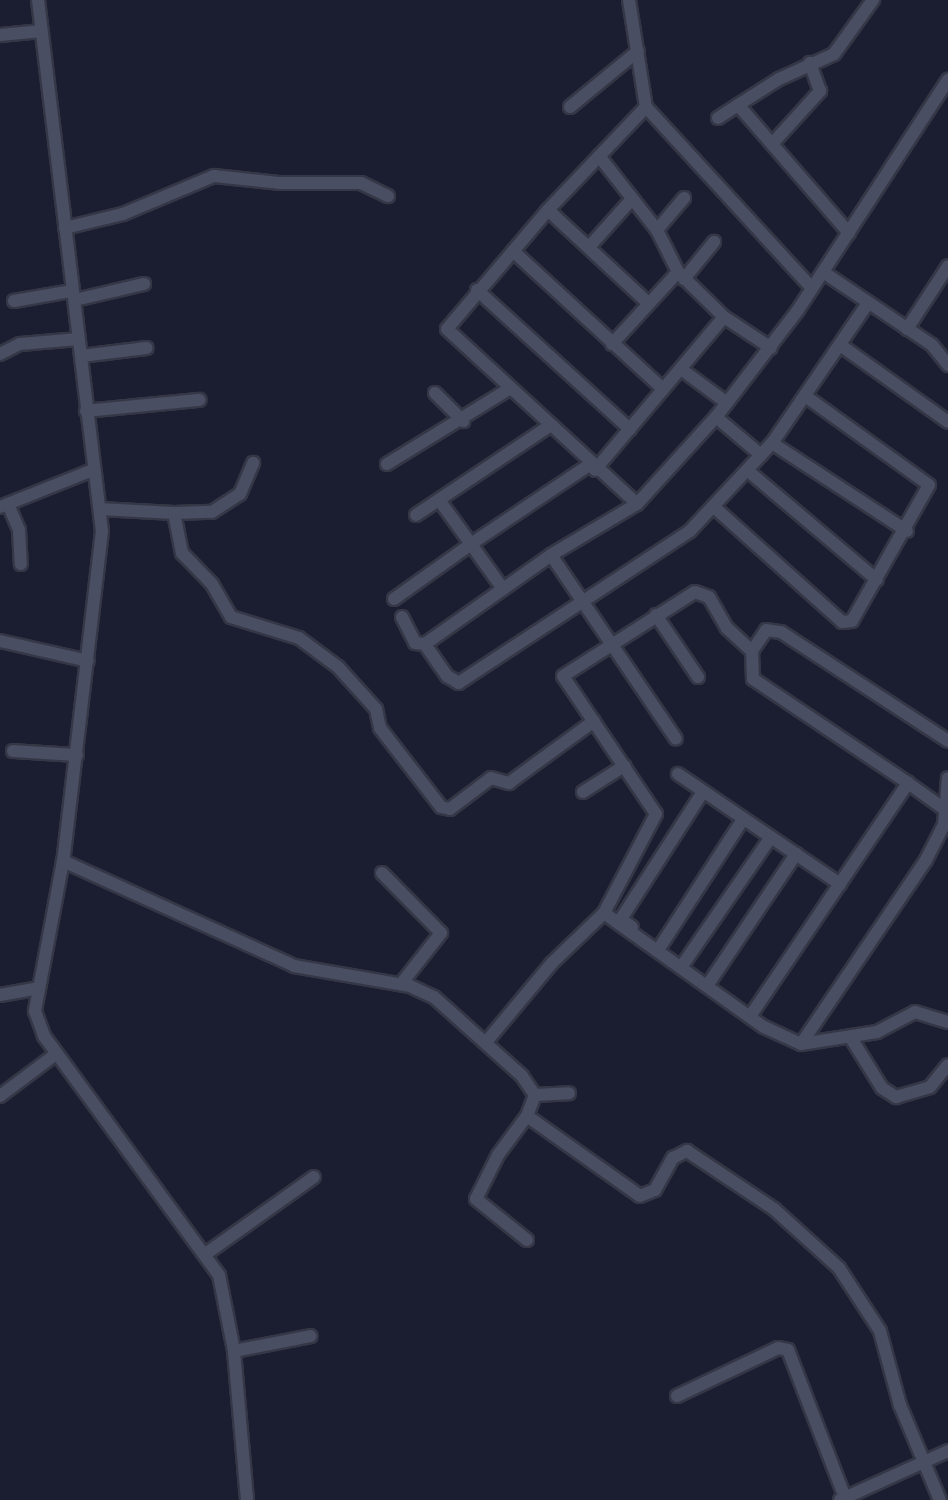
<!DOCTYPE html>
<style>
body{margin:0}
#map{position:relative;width:948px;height:1500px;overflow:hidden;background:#1a1e30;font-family:"Fira Sans",sans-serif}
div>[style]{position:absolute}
.roads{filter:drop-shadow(2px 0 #353746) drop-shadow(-2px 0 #353746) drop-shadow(0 2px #353746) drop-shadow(0 -2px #353746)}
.minor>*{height:12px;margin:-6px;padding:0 6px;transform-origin:6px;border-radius:6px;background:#494e62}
span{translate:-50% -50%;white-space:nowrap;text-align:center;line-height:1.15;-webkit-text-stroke:8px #1a1e30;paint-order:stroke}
</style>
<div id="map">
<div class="roads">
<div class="minor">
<i style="left:38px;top:0;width:535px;rotate:83.13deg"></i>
<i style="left:102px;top:531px;width:332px;rotate:96.7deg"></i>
<i style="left:63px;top:861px;width:153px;rotate:100.6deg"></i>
<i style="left:35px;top:1011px;width:27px;rotate:70deg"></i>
<i style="left:44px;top:1036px;width:296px;rotate:53.8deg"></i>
<i style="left:219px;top:1275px;width:77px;rotate:78.8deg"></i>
<i style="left:234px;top:1351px;width:150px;rotate:85deg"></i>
<i style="left:629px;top:0;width:108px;rotate:81deg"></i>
<i style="left:646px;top:107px;width:142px;rotate:133.6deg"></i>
<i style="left:548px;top:210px;width:156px;rotate:130.3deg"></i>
<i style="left:447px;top:329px;width:258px;rotate:42.6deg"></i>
<i style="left:0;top:35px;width:41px;rotate:-5.6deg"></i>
<i style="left:570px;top:107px;width:88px;rotate:-39.5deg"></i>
<i style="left:646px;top:107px;width:246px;rotate:47.5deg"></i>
<i style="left:718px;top:118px;width:24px;rotate:-33deg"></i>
<i style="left:772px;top:144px;width:72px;rotate:-47.8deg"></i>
<i style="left:820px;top:91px;width:30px;rotate:-110deg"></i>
<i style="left:599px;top:156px;width:94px;rotate:51.9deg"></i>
<i style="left:657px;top:230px;width:47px;rotate:63.4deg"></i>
<i style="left:678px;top:272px;width:64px;rotate:44.4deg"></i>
<i style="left:548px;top:210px;width:137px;rotate:42.9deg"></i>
<i style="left:65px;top:228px;width:60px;rotate:-13.6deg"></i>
<i style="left:123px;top:214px;width:99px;rotate:-22.7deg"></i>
<i style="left:214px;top:176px;width:65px;rotate:6.1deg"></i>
<i style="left:279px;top:183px;width:82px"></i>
<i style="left:361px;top:183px;width:30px;rotate:26deg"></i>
<i style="left:657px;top:230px;width:42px;rotate:-49.8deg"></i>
<i style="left:849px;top:233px;width:169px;rotate:-130.9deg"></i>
<i style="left:738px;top:105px;width:49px;rotate:-32.4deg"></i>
<i style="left:779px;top:79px;width:60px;rotate:-24.4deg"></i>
<i style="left:834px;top:54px;width:67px;rotate:-54.2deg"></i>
<i style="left:589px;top:247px;width:64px;rotate:-48.1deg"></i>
<i style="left:513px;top:251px;width:204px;rotate:42.6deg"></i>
<i style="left:823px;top:272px;width:131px;rotate:33.8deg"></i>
<i style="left:932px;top:345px;width:26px;rotate:51deg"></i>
<i style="left:684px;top:279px;width:48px;rotate:-51deg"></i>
<i style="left:477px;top:290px;width:207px;rotate:42.3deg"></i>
<i style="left:75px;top:300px;width:71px;rotate:-13.1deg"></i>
<i style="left:14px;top:301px;width:59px;rotate:-9.8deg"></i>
<i style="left:868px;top:303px;width:170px;rotate:124.4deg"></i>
<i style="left:772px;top:443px;width:120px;rotate:133deg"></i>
<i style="left:690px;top:531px;width:277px;rotate:146.7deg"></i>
<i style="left:459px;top:683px;width:14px;rotate:-150deg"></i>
<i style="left:447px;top:676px;width:39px;rotate:-125deg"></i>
<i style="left:425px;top:644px;width:154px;rotate:-35.2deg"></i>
<i style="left:551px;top:555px;width:100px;rotate:-30.7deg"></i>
<i style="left:637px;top:504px;width:118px;rotate:-47.8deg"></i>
<i style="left:716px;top:417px;width:135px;rotate:-52.5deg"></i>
<i style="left:798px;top:310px;width:275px;rotate:-56.9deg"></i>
<i style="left:907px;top:329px;width:75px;rotate:-56.9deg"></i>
<i style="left:612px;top:344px;width:98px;rotate:-47.5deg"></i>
<i style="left:843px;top:347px;width:129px;rotate:35.5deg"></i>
<i style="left:0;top:354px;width:22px;rotate:-27deg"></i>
<i style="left:20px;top:344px;width:59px;rotate:-4.8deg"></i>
<i style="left:81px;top:356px;width:66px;rotate:-6.9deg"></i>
<i style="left:681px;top:369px;width:57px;rotate:36.5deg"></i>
<i style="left:435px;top:393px;width:40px;rotate:45deg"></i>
<i style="left:86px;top:411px;width:114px;rotate:-5.6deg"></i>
<i style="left:716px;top:417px;width:59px;rotate:40.2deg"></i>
<i style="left:772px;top:443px;width:161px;rotate:33.1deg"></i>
<i style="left:387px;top:464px;width:143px;rotate:-31.6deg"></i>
<i style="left:595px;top:470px;width:200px;rotate:-49.9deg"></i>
<i style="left:724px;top:317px;width:56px;rotate:33.4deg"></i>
<i style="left:747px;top:470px;width:170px;rotate:40.2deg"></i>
<i style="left:8px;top:504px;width:28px;rotate:67deg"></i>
<i style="left:19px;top:530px;width:34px;rotate:87deg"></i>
<i style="left:0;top:507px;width:100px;rotate:-21.7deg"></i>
<i style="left:714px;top:507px;width:172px;rotate:41.9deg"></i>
<i style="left:842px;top:622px;width:10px;rotate:-6deg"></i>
<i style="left:852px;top:621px;width:156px;rotate:-60.5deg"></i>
<i style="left:929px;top:485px;width:153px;rotate:-144.3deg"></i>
<i style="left:100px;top:509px;width:74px;rotate:3.1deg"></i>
<i style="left:174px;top:513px;width:41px;rotate:78.7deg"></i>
<i style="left:182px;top:553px;width:43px;rotate:45.9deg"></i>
<i style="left:212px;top:584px;width:38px;rotate:60deg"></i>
<i style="left:231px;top:617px;width:71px;rotate:17.2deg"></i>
<i style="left:299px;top:638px;width:49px;rotate:36.6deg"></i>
<i style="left:338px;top:667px;width:57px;rotate:47.9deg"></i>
<i style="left:376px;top:709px;width:19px;rotate:78deg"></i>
<i style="left:380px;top:728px;width:100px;rotate:52.3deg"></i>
<i style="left:441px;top:807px;width:9px;rotate:13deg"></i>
<i style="left:450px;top:809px;width:51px;rotate:-37.1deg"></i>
<i style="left:491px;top:778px;width:19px;rotate:16deg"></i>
<i style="left:509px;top:783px;width:105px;rotate:-36.1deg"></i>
<i style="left:174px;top:513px;width:38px;rotate:-2deg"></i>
<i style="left:212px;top:512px;width:33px;rotate:-33deg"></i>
<i style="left:240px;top:494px;width:34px;rotate:-67deg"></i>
<i style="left:416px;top:515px;width:159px;rotate:-33.7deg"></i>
<i style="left:551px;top:555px;width:222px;rotate:55.8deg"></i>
<i style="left:503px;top:589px;width:55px;rotate:-125.4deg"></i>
<i style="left:471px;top:544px;width:142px;rotate:-33.8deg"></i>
<i style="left:394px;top:599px;width:95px;rotate:-35.5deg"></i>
<i style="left:471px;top:544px;width:54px;rotate:-126deg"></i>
<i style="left:656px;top:615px;width:75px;rotate:55.9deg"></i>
<i style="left:402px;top:617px;width:29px;rotate:63deg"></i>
<i style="left:415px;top:643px;width:10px;rotate:6deg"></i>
<i style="left:0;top:641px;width:90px;rotate:12.8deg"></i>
<i style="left:13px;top:751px;width:64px;rotate:3.6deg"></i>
<i style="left:678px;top:774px;width:196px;rotate:34.2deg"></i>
<i style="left:908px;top:783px;width:187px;rotate:-146.1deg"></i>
<i style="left:753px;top:679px;width:28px;rotate:-92deg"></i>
<i style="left:752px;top:651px;width:25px;rotate:-56deg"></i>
<i style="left:766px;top:630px;width:15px;rotate:8deg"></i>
<i style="left:781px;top:632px;width:199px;rotate:33.1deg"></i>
<i style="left:583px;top:792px;width:49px;rotate:-32.4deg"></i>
<i style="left:63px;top:861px;width:254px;rotate:24.4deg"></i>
<i style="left:294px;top:966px;width:118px;rotate:9.8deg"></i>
<i style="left:410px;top:986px;width:26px;rotate:25deg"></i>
<i style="left:434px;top:997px;width:118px;rotate:41.9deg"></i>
<i style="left:522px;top:1076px;width:23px;rotate:56deg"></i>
<i style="left:535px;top:1095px;width:22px;rotate:111deg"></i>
<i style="left:527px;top:1116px;width:138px;rotate:35.3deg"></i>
<i style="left:640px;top:1196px;width:16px;rotate:-22deg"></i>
<i style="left:655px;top:1190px;width:37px;rotate:-61deg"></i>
<i style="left:673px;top:1158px;width:16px;rotate:-27deg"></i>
<i style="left:687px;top:1151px;width:105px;rotate:33.7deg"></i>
<i style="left:774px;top:1209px;width:88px;rotate:42.2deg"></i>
<i style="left:839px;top:1268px;width:75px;rotate:56.9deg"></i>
<i style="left:880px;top:1331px;width:77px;rotate:74.9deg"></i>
<i style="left:900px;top:1405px;width:103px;rotate:67.2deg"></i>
<i style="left:382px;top:873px;width:84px;rotate:45.5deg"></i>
<i style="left:441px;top:933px;width:65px;rotate:128.1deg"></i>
<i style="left:604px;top:913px;width:196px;rotate:35.5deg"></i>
<i style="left:764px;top:1027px;width:41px;rotate:24.7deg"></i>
<i style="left:801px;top:1044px;width:77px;rotate:-9deg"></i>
<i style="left:877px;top:1032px;width:43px;rotate:-27.8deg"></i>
<i style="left:915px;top:1012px;width:34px;rotate:17deg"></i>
<i style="left:632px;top:927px;width:14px;rotate:-144deg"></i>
<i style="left:621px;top:919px;width:151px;rotate:-57.2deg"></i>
<i style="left:660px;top:947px;width:153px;rotate:-57deg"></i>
<i style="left:684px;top:963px;width:153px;rotate:-55.4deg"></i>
<i style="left:709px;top:983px;width:156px;rotate:-56deg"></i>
<i style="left:0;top:995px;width:36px;rotate:-10deg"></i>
<i style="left:753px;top:1012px;width:277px;rotate:-55.9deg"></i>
<i style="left:908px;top:783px;width:44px;rotate:35.8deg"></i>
<i style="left:851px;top:1038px;width:59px;rotate:58.2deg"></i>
<i style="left:882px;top:1088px;width:17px;rotate:33deg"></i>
<i style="left:896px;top:1097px;width:35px;rotate:-16deg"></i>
<i style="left:930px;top:1087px;width:28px;rotate:-51deg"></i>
<i style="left:487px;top:1041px;width:102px;rotate:-50.2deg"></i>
<i style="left:552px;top:963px;width:72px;rotate:-43.9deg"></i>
<i style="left:604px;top:913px;width:112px;rotate:-62.3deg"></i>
<i style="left:656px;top:814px;width:166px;rotate:-124deg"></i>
<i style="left:563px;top:676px;width:156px;rotate:-32.5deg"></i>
<i style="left:695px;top:592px;width:15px;rotate:20deg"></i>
<i style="left:709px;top:597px;width:36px;rotate:60deg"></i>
<i style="left:727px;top:628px;width:34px;rotate:43deg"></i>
<i style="left:801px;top:1044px;width:222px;rotate:-55.8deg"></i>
<i style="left:926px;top:860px;width:39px;rotate:-63deg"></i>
<i style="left:944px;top:825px;width:47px;rotate:-85.1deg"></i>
<i style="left:535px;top:1095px;width:34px;rotate:-3deg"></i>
<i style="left:0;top:1096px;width:70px;rotate:-36.9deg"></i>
<i style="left:527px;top:1240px;width:65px;rotate:-141.2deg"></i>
<i style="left:476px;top:1199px;width:49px;rotate:-63.4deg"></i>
<i style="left:498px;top:1155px;width:49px;rotate:-53.4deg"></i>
<i style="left:207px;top:1253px;width:131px;rotate:-35.4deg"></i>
<i style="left:234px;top:1351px;width:78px;rotate:-11deg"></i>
<i style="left:677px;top:1396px;width:112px;rotate:-25.4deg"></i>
<i style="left:778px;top:1348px;width:10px;rotate:11deg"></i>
<i style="left:788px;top:1350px;width:161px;rotate:68.9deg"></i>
<i style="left:840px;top:1500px;width:119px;rotate:-24.4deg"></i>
</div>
</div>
</div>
